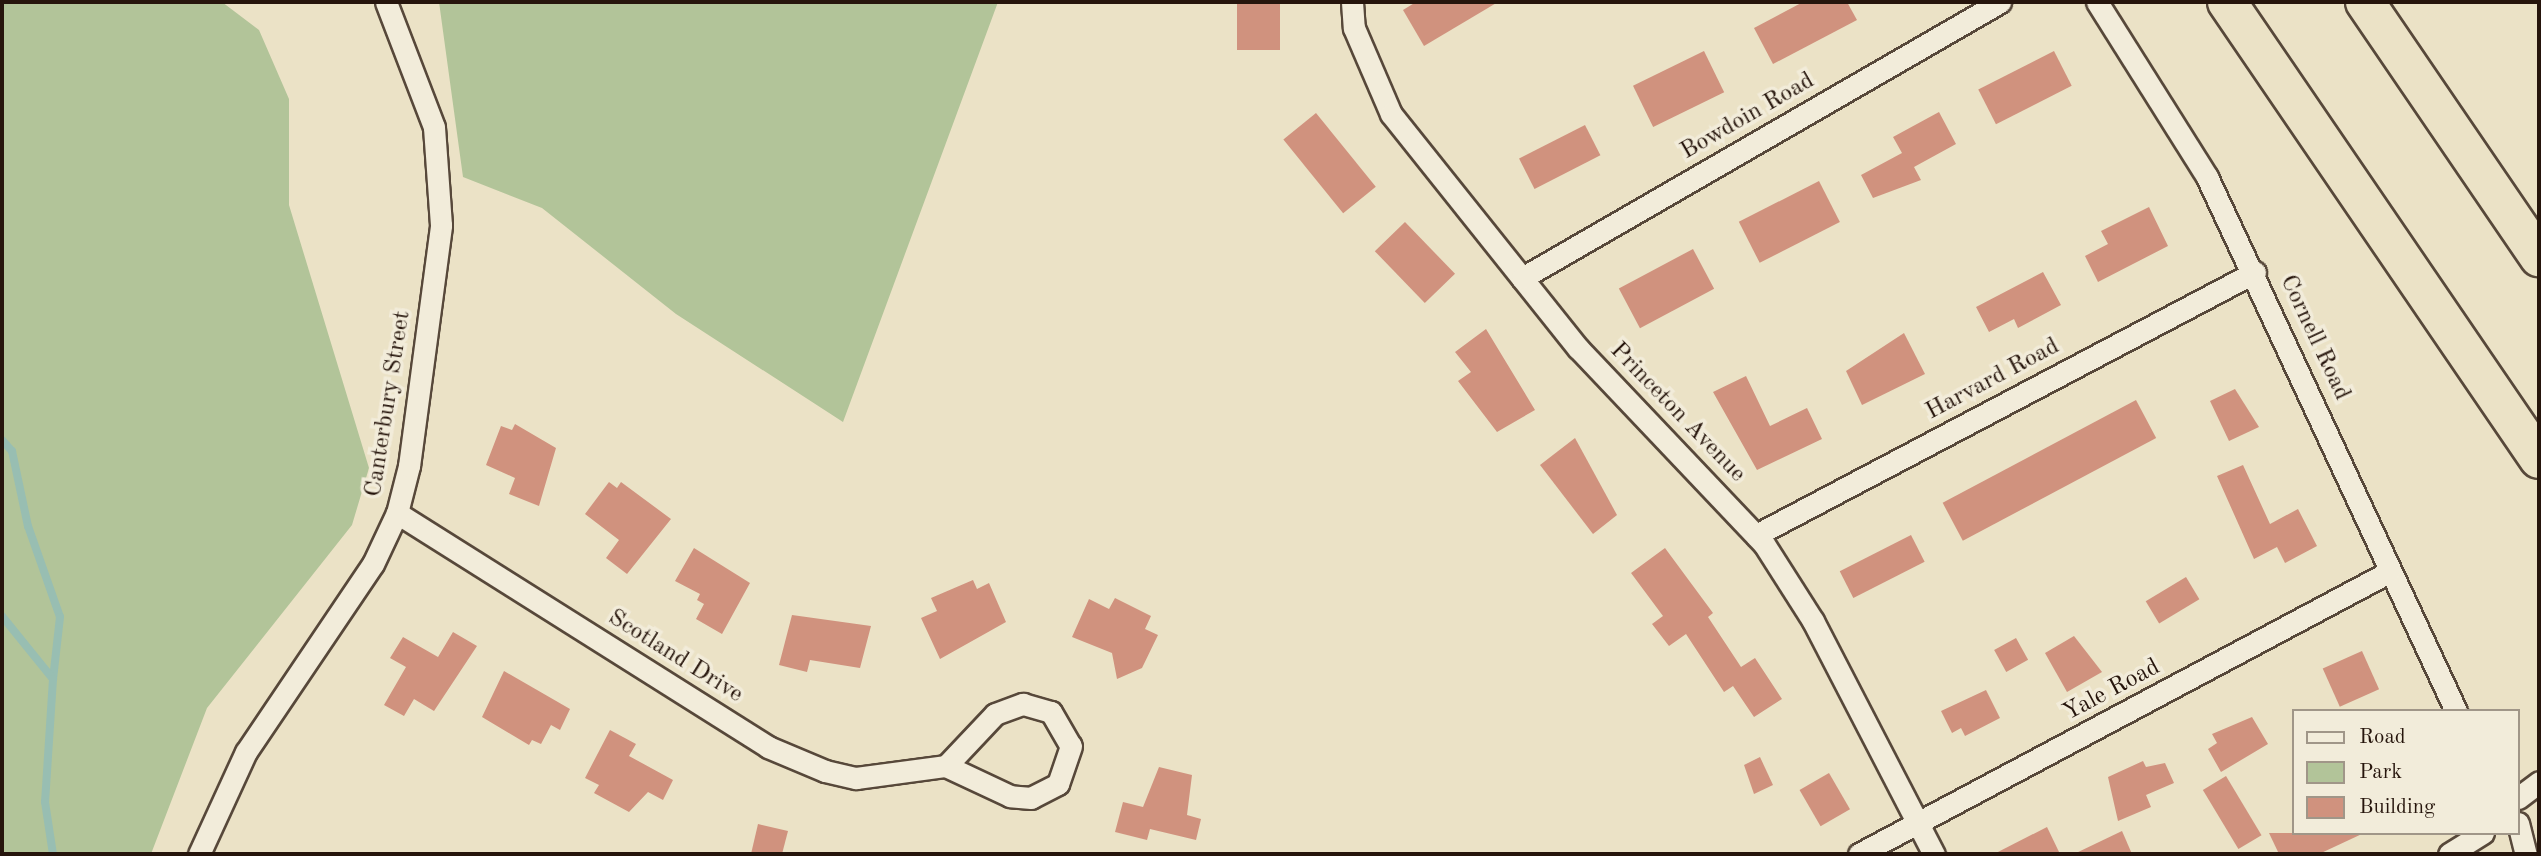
<!DOCTYPE html>
<style>
body{margin:0}
#map{position:relative;width:2541px;height:856px;overflow:hidden;background:#ebe2c6;font-family:"Old Standard TT",serif}
div>[style]{position:absolute}
.green>*{inset:0;background:#b2c499}
.stream>*{height:8px;margin:-4px;padding:0 4px;transform-origin:4px;border-radius:4px;background:#98beb2}
.building>*{inset:0;background:#d0927e;transform-origin:0 0}
.roads{filter:drop-shadow(2px 0 #57483a) drop-shadow(-2px 0 #57483a) drop-shadow(0 2px #57483a) drop-shadow(0 -2px #57483a)}
.street>*{height:21px;margin:-10.5px;padding:0 10.5px;transform-origin:10.5px;border-radius:10.5px;background:#f2ecda}
.highway>*{height:38px;margin:-19px;padding:0 19px;transform-origin:19px;border-radius:19px;background:#ebe2c6}
span{translate:-50% -50%;white-space:nowrap;text-align:center;line-height:1.15;-webkit-text-stroke:7px #f2ecda;paint-order:stroke}
.street-label{font-size:24px;color:#26150c}
.frame{position:absolute;inset:0;border:4px solid #26150c;pointer-events:none}
.legend{position:absolute;left:2292px;top:709px;width:228px;height:126px;box-sizing:border-box;background:#f2ecda;border:2px solid #a09688;margin:0;padding:9px 12px;list-style:none;font-size:21px;color:#26150c}
.legend li{display:flex;align-items:center;gap:14px;height:35px}
.legend b{width:35px;border:2px solid #a09688}
</style>
<div id="map">
<div class="green">
<i style="clip-path:polygon(2px 2px,222px 2px,259px 30px,289px 99px,289px 205px,369px 468px,352px 525px,207px 708px,151px 854px,2px 854px)"></i>
<i style="clip-path:polygon(439px 2px,998px 2px,843px 422px,676px 314px,542px 208px,463px 177px)"></i>
</div>
<div class="stream">
<i style="left:2px;top:440px;width:15px;rotate:48deg"></i>
<i style="left:12px;top:451px;width:77px;rotate:78deg"></i>
<i style="left:28px;top:526px;width:96px;rotate:70.6deg"></i>
<i style="left:60px;top:617px;width:62px;rotate:96.4deg"></i>
<i style="left:2px;top:616px;width:81px;rotate:51deg"></i>
<i style="left:53px;top:679px;width:123px;rotate:93.7deg"></i>
<i style="left:45px;top:802px;width:53px;rotate:81.3deg"></i>
</div>
<div class="building">
<i style="left:1237px;top:2px;width:43px;height:48px"></i>
<i style="clip-path:polygon(1416px 2px,1498px 2px,1424px 46px,1403px 10px)"></i>
<i style="clip-path:polygon(1803px 2px,1847px 2px,1857px 20px,1773px 64px,1754px 28px)"></i>
<i style="left:1704px;top:51px;width:46px;height:79px;rotate:64deg"></i>
<i style="left:2054px;top:51px;width:39px;height:85px;rotate:63deg"></i>
<i style="clip-path:polygon(1939px 112px,1956px 144px,1914px 167px,1921px 180px,1873px 198px,1861px 175px,1902px 153px,1893px 137px)"></i>
<i style="left:1316px;top:113px;width:95px;height:42px;rotate:51deg"></i>
<i style="left:1585px;top:125px;width:34px;height:74px;rotate:63deg"></i>
<i style="left:1819px;top:181px;width:46px;height:90px;rotate:63deg"></i>
<i style="clip-path:polygon(2149px 207px,2168px 246px,2098px 282px,2085px 256px,2108px 244px,2101px 231px)"></i>
<i style="left:1405px;top:222px;width:72px;height:42px;rotate:46deg"></i>
<i style="left:1693px;top:249px;width:45px;height:84px;rotate:62deg"></i>
<i style="clip-path:polygon(2043px 272px,2061px 305px,2018px 328px,2014px 319px,1989px 332px,1976px 307px)"></i>
<i style="clip-path:polygon(1486px 329px,1535px 410px,1497px 432px,1458px 381px,1471px 372px,1455px 352px)"></i>
<i style="clip-path:polygon(1904px 333px,1925px 374px,1862px 405px,1846px 371px)"></i>
<i style="clip-path:polygon(1746px 376px,1770px 426px,1807px 408px,1822px 439px,1757px 470px,1713px 392px)"></i>
<i style="clip-path:polygon(2235px 389px,2259px 427px,2229px 441px,2210px 401px)"></i>
<i style="left:2136px;top:400px;width:43px;height:219px;rotate:62deg"></i>
<i style="clip-path:polygon(515px 424px,556px 448px,539px 506px,509px 494px,515px 478px,486px 465px,501px 426px,512px 430px)"></i>
<i style="clip-path:polygon(1575px 438px,1617px 515px,1593px 534px,1540px 465px)"></i>
<i style="clip-path:polygon(2243px 465px,2270px 524px,2298px 509px,2317px 546px,2285px 563px,2277px 547px,2254px 559px,2217px 476px)"></i>
<i style="clip-path:polygon(609px 482px,617px 488px,621px 482px,671px 519px,627px 574px,606px 558px,619px 540px,585px 514px)"></i>
<i style="left:1911px;top:535px;width:30px;height:80px;rotate:63deg"></i>
<i style="clip-path:polygon(694px 548px,750px 583px,722px 634px,696px 619px,704px 604px,697px 600px,700px 594px,675px 581px)"></i>
<i style="clip-path:polygon(1665px 548px,1713px 613px,1708px 617px,1741px 667px,1755px 658px,1782px 699px,1754px 717px,1733px 686px,1724px 692px,1686px 634px,1669px 646px,1652px 624px,1663px 616px,1631px 573px)"></i>
<i style="left:2186px;top:577px;width:26px;height:47px;rotate:59deg"></i>
<i style="clip-path:polygon(973px 580px,977px 589px,989px 583px,1006px 622px,940px 659px,921px 618px,937px 611px,931px 598px)"></i>
<i style="clip-path:polygon(1115px 598px,1151px 616px,1145px 629px,1158px 635px,1142px 668px,1117px 679px,1112px 653px,1072px 637px,1089px 599px,1109px 609px)"></i>
<i style="clip-path:polygon(792px 615px,871px 626px,860px 668px,810px 660px,807px 672px,779px 665px)"></i>
<i style="clip-path:polygon(453px 632px,477px 646px,434px 711px,414px 699px,404px 716px,384px 705px,406px 667px,390px 658px,403px 637px,438px 657px)"></i>
<i style="clip-path:polygon(2074px 636px,2102px 672px,2067px 692px,2045px 653px)"></i>
<i style="left:2016px;top:638px;width:25px;height:25px;rotate:61deg"></i>
<i style="left:2362px;top:651px;width:42px;height:43px;rotate:66deg"></i>
<i style="clip-path:polygon(504px 671px,570px 709px,560px 730px,551px 725px,541px 744px,532px 740px,529px 745px,482px 717px)"></i>
<i style="clip-path:polygon(1986px 690px,2000px 718px,1965px 736px,1961px 728px,1952px 733px,1941px 711px)"></i>
<i style="clip-path:polygon(2252px 717px,2268px 744px,2221px 772px,2208px 749px,2217px 743px,2212px 734px)"></i>
<i style="clip-path:polygon(610px 730px,636px 744px,629px 756px,673px 780px,663px 800px,648px 792px,629px 812px,594px 793px,599px 785px,585px 778px)"></i>
<i style="clip-path:polygon(1760px 757px,1773px 785px,1754px 794px,1744px 765px)"></i>
<i style="clip-path:polygon(2143px 761px,2146px 767px,2165px 763px,2174px 783px,2146px 795px,2151px 807px,2118px 821px,2108px 777px)"></i>
<i style="clip-path:polygon(1159px 767px,1192px 775px,1187px 815px,1201px 819px,1196px 840px,1150px 829px,1147px 840px,1115px 832px,1123px 802px,1143px 807px)"></i>
<i style="left:1829px;top:773px;width:42px;height:34px;rotate:60deg"></i>
<i style="left:2226px;top:776px;width:69px;height:27px;rotate:59deg"></i>
<i style="clip-path:polygon(758px 824px,788px 831px,782px 854px,751px 854px)"></i>
<i style="clip-path:polygon(2047px 827px,2060px 854px,1994px 854px)"></i>
<i style="clip-path:polygon(2122px 831px,2132px 854px,2074px 854px)"></i>
<i style="clip-path:polygon(2269px 833px,2364px 833px,2319px 854px,2279px 854px)"></i>
</div>
<div class="roads">
<div class="street">
<i style="left:1352px;top:2px;width:26px;rotate:86deg"></i>
<i style="left:1354px;top:28px;width:94px;rotate:66.7deg"></i>
<i style="left:1391px;top:114px;width:300px;rotate:51.4deg"></i>
<i style="left:1578px;top:348px;width:270px;rotate:46.5deg"></i>
<i style="left:1764px;top:544px;width:91px;rotate:57.5deg"></i>
<i style="left:1813px;top:621px;width:263px;rotate:62.6deg"></i>
<i style="left:2097px;top:2px;width:207px;rotate:57.8deg"></i>
<i style="left:2207px;top:177px;width:589px;rotate:65deg"></i>
<i style="left:1522px;top:278px;width:552px;rotate:-30deg"></i>
<i style="left:397px;top:513px;width:439px;rotate:32.2deg"></i>
<i style="left:768px;top:747px;width:62px;rotate:22.8deg"></i>
<i style="left:825px;top:771px;width:32px;rotate:13deg"></i>
<i style="left:856px;top:778px;width:91px;rotate:-7.6deg"></i>
<i style="left:946px;top:766px;width:71px;rotate:-46.7deg"></i>
<i style="left:995px;top:714px;width:30px;rotate:-20deg"></i>
<i style="left:1023px;top:704px;width:29px;rotate:16deg"></i>
<i style="left:1051px;top:712px;width:39px;rotate:60deg"></i>
<i style="left:1071px;top:746px;width:40px;rotate:108.9deg"></i>
<i style="left:1058px;top:784px;width:30px;rotate:153deg"></i>
<i style="left:1031px;top:798px;width:21px;rotate:-175deg"></i>
<i style="left:1010px;top:796px;width:71px;rotate:-154.9deg"></i>
<i style="left:1756px;top:535px;width:564px;rotate:-27.79deg"></i>
<i style="left:2518px;top:798px;width:26px;rotate:-37deg"></i>
<i style="left:2518px;top:823px;width:32px;rotate:76deg"></i>
<i style="left:199px;top:854px;width:112px;rotate:-65.3deg"></i>
<i style="left:246px;top:752px;width:227px;rotate:-56deg"></i>
<i style="left:373px;top:564px;width:56px;rotate:-64.8deg"></i>
<i style="left:397px;top:513px;width:49px;rotate:-75.7deg"></i>
<i style="left:409px;top:466px;width:243px;rotate:-82.4deg"></i>
<i style="left:441px;top:225px;width:98px;rotate:-94.1deg"></i>
<i style="left:434px;top:127px;width:134px;rotate:-111deg"></i>
<i style="left:1859px;top:854px;width:600px;rotate:-28.02deg"></i>
<i style="left:2449px;top:854px;width:40px;rotate:-32deg"></i>
</div>
<div class="highway">
<i style="left:2227px;top:2px;width:553px;rotate:55.68deg"></i>
<i style="left:2365px;top:2px;width:309px;rotate:55.7deg"></i>
</div>
</div>
<div class="street-label">
<span style="left:1748px;top:117px;rotate:-30deg">Bowdoin Road</span>
<span style="left:2314px;top:338px;rotate:65deg">Cornell Road</span>
<span style="left:1993px;top:380px;rotate:-28deg">Harvard Road</span>
<span style="left:389px;top:404px;rotate:-81deg">Canterbury Street</span>
<span style="left:1677px;top:413px;rotate:46deg">Princeton Avenue</span>
<span style="left:675px;top:657px;rotate:32deg">Scotland Drive</span>
<span style="left:2112px;top:691px;rotate:-28deg">Yale Road</span>
</div>
<div class="frame"></div>
<ul class="legend">
<li><b style="height:9px;background:#f2ecda"></b>Road</li>
<li><b style="height:19px;background:#b2c499"></b>Park</li>
<li><b style="height:19px;background:#d0927e"></b>Building</li>
</ul>
</div>
